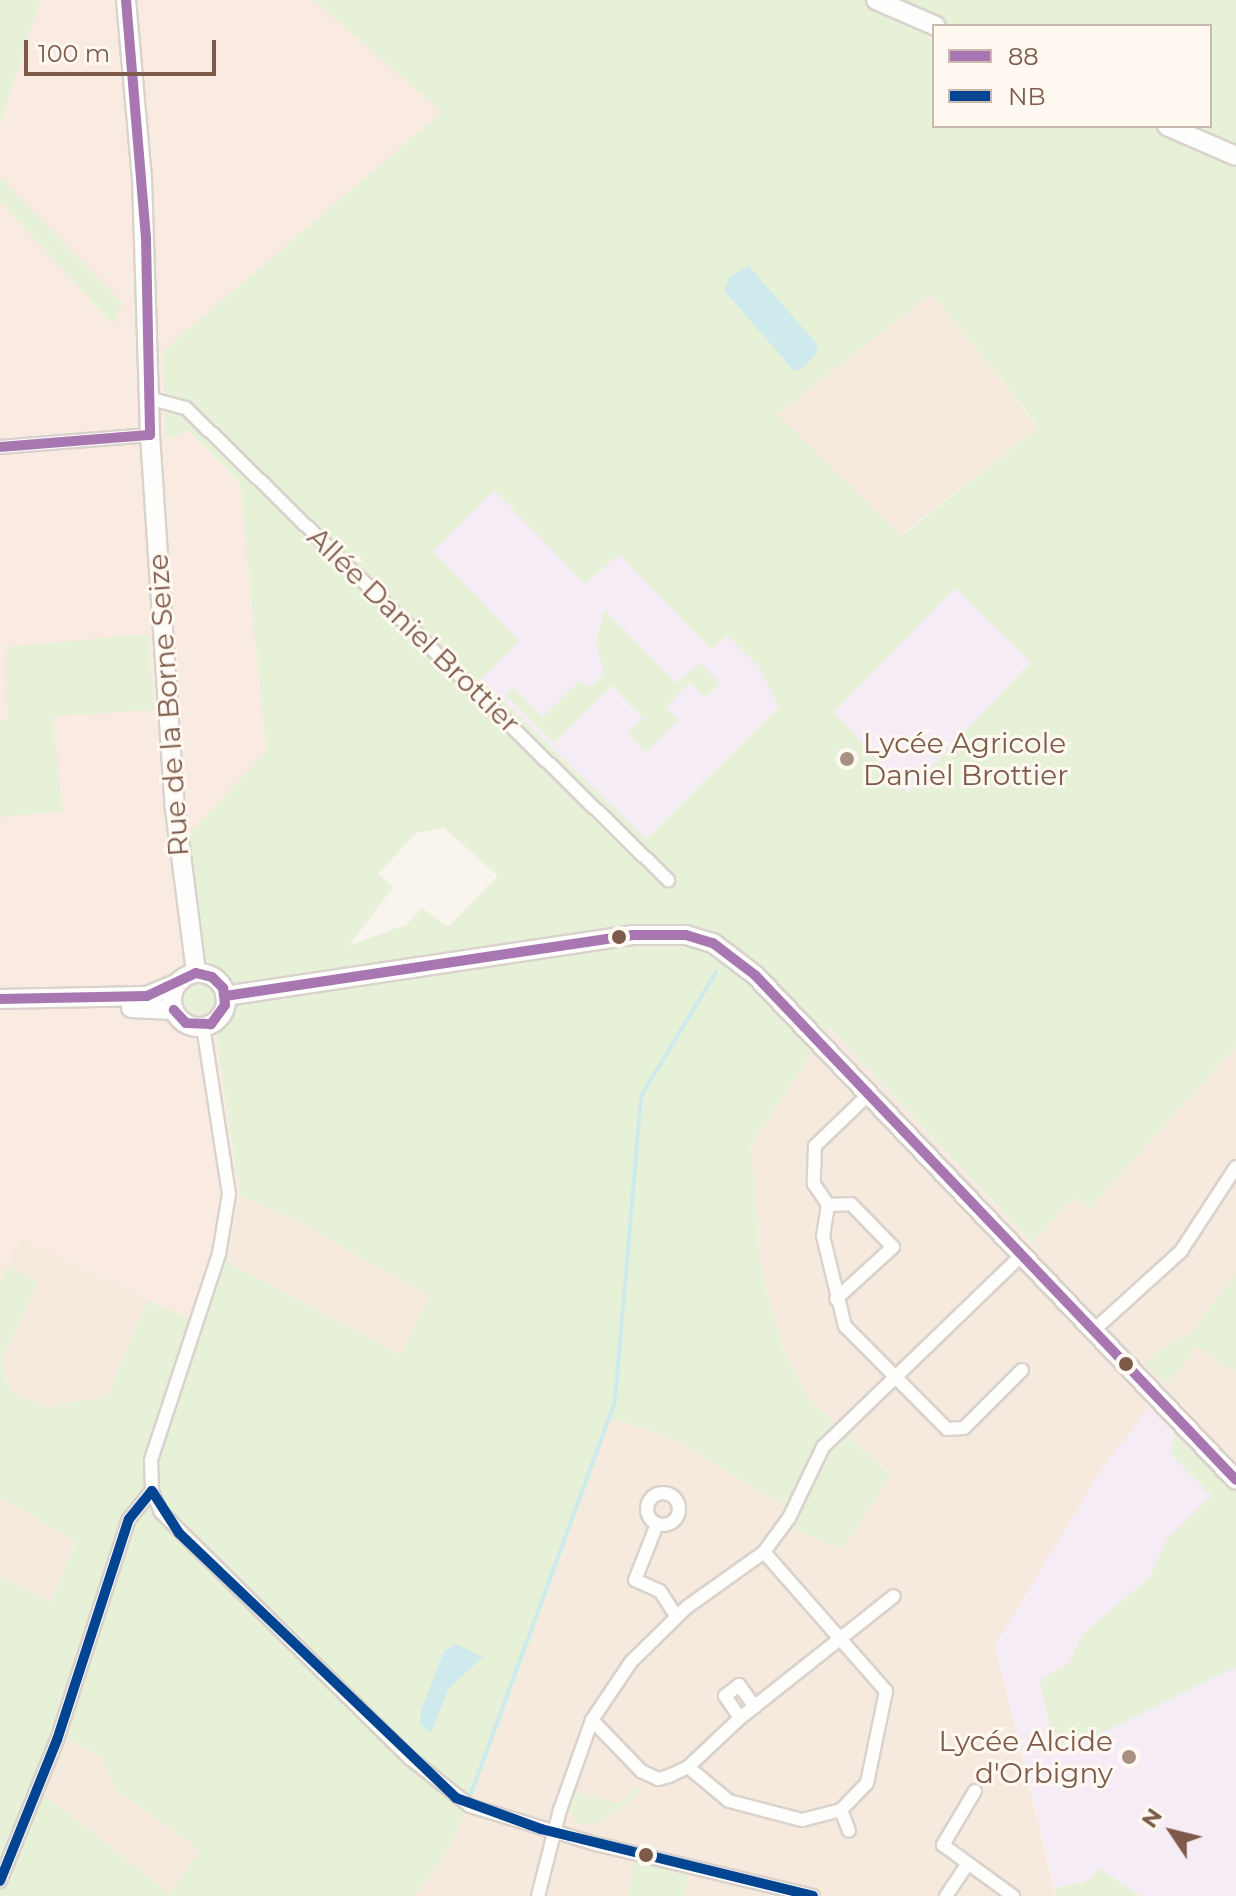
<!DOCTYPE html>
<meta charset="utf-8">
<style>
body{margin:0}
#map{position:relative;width:1236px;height:1896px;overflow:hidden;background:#f9f5ee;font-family:Montserrat,sans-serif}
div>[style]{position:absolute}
.residential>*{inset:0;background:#f6eade;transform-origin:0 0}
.commercial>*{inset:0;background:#f9eae2}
.education>*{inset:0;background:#f6ecf5}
.green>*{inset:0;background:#e6f1d7}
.round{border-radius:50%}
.water>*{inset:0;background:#ceeaec}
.stream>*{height:4px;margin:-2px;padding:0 2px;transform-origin:2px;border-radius:2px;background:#ceeaec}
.roads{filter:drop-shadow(2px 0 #dad2cc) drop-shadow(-2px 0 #dad2cc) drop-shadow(0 2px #dad2cc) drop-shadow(0 -2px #dad2cc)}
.street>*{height:12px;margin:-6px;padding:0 6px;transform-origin:6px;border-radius:6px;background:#fefefc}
.street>.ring{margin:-6px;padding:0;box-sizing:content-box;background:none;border:12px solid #fefefc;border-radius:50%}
.secondary>*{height:18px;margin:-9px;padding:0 9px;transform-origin:9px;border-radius:9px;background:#fefefc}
.secondary>.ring{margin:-9px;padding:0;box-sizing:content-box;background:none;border:18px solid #fefefc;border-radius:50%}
.bus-1>*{height:10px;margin:-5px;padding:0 5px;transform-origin:5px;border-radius:5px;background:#a877b2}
.bus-2>*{height:10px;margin:-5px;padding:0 5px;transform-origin:5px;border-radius:5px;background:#004492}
.dots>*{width:22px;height:22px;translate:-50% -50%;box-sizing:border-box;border:4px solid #fff9f2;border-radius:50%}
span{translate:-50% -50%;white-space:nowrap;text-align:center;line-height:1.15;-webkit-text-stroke:6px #fff9f2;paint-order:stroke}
.street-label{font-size:28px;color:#7d5a49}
.poi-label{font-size:28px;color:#7d5a49}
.left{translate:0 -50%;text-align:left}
.right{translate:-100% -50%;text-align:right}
.legend{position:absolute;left:932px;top:24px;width:280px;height:104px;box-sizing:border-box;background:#fff9f2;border:2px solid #cbb9ae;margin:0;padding:10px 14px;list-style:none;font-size:24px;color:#7d5a49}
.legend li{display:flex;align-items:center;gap:16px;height:40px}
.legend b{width:40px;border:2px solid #cbb9ae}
.north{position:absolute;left:1132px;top:1792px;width:80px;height:80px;-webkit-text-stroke:6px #fff9f2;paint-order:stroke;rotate:305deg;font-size:22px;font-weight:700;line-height:32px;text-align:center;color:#7d5a49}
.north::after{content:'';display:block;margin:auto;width:28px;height:36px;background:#7d5a49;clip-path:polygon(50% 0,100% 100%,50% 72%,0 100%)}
.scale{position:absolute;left:24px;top:40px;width:192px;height:36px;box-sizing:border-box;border:4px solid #7d5a49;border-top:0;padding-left:10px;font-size:24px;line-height:28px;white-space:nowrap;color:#7d5a49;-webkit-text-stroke:6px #fff9f2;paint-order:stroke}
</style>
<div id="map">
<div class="residential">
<i style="left:932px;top:292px;width:172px;height:198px;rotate:52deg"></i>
<i style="clip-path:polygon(829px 1027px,1031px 1243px,1074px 1198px,1089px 1209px,1236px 1046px,1236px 1483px,1229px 1490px,1149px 1408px,1103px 1467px,995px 1645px,1056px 1896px,414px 1896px,445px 1854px,475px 1792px,612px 1418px,674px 1439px,799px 1515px,789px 1527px,891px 1474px,810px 1400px,784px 1352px,762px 1273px,751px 1145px)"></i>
<i style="clip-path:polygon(240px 1196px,294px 1219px,430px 1295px,401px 1355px,226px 1261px)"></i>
<i style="clip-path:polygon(20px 1237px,148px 1300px,107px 1396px,46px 1407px,11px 1392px,1px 1360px,38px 1281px,6px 1268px)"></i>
<i style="clip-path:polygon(0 1497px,76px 1540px,51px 1602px,0 1576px)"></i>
<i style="clip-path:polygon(53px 1733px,100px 1756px,117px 1790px,201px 1850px,170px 1895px,33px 1786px)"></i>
</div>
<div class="commercial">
<i style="clip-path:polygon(40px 0,314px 0,442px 112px,162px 352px,166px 439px,189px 430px,240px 483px,266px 752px,189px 835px,206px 961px,225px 973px,233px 1009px,216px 1038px,240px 1196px,231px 1245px,204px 1327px,20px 1237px,0 1282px,0 201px,111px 324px,123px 304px,0 177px,0 125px)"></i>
</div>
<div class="education">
<i style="clip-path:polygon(622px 265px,1236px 860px,1236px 1046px,1089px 1209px,1073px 1198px,1032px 1243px,687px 879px,354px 555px)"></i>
<i style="clip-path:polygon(1149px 1407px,1236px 1497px,1236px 1896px,1141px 1896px,1099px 1869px,1089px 1881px,1055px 1888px,995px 1645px,1103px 1467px)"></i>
</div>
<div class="green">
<i style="clip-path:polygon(0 0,40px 0,0 125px)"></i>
<i style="clip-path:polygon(evenodd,314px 0,1236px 0,1236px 1046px,1089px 1209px,1073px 1198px,1032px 1243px,829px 1027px,751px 1145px,762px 1273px,784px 1352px,810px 1400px,891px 1475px,842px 1549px,789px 1527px,799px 1515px,674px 1439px,612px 1418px,475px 1792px,445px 1854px,414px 1896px,0 1896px,0 1576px,51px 1602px,76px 1541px,0 1497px,0 1282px,6px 1268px,39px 1280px,1px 1360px,11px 1392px,46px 1407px,107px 1396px,148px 1300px,204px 1326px,226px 1261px,401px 1355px,429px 1296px,294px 1219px,240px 1196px,216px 1038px,233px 1009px,225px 973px,206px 961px,197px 937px,190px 897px,189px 835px,266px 751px,240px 483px,189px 430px,166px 440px,162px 352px,442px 112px,314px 0,934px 26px,1210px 26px,1210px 126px,934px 126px,934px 26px,314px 0,932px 293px,1039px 427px,901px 536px,777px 414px,932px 293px,314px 0,494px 490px,585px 584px,619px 554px,712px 650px,727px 635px,758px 666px,779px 707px,646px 839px,481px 679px,519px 641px,433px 551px,494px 490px,314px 0,955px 588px,1031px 662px,907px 793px,834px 712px,955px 588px,314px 0,444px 828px,498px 876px,448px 927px,422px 908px,407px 924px,349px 946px,393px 887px,378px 874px,416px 833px,444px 828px,314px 0,54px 1733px,100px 1756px,117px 1790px,200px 1850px,170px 1894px,33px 1786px,54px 1733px)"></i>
<i style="clip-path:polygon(0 177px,123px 304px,112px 324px,0 201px)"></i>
<i style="clip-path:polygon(605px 610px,677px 684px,700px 663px,720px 683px,705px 698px,690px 682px,666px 707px,678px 720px,645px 753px,628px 734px,643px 718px,612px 686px,554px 743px,506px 696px,513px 687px,543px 717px,580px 680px,589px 688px,604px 673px,596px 641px)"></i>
<i style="clip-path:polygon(149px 634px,154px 710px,53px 716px,62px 811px,0 817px,0 721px,8px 720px,6px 647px)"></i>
<i class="round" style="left:184px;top:985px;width:30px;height:30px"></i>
<i style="clip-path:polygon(1236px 1272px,1236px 1368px,1232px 1371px,1197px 1346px,1167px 1386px,1144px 1361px,1194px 1330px)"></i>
<i style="clip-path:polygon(1176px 1435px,1229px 1489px,1236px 1483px,1236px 1667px,1088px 1740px,1054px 1748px,1040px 1680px,1070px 1662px,1082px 1635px,1150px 1577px,1167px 1539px,1211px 1496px,1170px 1453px)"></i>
<i style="clip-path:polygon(639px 1786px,643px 1791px,594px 1826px,577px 1822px,569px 1810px,574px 1793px,618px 1803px)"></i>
<i style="clip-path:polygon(633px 1862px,688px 1875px,684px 1896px,628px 1896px)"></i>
<i style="clip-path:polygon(1099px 1869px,1141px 1896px,1056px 1896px,1055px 1888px,1089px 1881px)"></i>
</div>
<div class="water">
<i style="clip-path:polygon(748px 265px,815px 342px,818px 351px,804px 367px,794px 371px,724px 290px,729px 278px)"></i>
<i style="clip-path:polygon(457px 1644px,483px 1657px,449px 1688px,431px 1733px,420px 1724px,421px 1711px,444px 1651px)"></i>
</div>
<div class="stream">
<i style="left:470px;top:1796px;width:421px;rotate:-69.8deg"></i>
<i style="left:615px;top:1401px;width:306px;rotate:-85.1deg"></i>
<i style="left:641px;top:1096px;width:145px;rotate:-58.8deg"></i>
</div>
<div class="roads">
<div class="street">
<i style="left:148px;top:398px;width:39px;rotate:15deg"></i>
<i style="left:186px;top:408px;width:675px;rotate:44.4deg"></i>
<i style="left:0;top:447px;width:150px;rotate:-4.6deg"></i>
<i style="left:203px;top:1026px;width:170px;rotate:81.2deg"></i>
<i style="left:229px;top:1194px;width:61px;rotate:99.5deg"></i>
<i style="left:219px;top:1254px;width:217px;rotate:108.3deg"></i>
<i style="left:151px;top:1460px;width:31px;rotate:88deg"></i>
<i style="left:152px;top:1491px;width:23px;rotate:67deg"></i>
<i style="left:161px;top:1512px;width:351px;rotate:44.7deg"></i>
<i style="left:411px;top:1759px;width:75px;rotate:38.5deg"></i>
<i style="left:470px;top:1806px;width:132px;rotate:16.8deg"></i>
<i style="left:596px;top:1844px;width:223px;rotate:13.5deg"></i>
<i style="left:869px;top:1094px;width:75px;rotate:136.1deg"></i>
<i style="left:815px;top:1146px;width:38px;rotate:92deg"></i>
<i style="left:814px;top:1184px;width:25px;rotate:56deg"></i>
<i style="left:828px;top:1205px;width:31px;rotate:99deg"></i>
<i style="left:823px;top:1236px;width:93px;rotate:76.3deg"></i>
<i style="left:845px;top:1326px;width:145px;rotate:45.3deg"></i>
<i style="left:947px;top:1429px;width:17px;rotate:-3deg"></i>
<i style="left:964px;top:1428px;width:82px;rotate:-45deg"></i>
<i style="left:828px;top:1205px;width:23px;rotate:-2deg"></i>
<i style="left:851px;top:1204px;width:60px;rotate:45.7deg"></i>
<i style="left:893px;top:1247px;width:77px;rotate:137.6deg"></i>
<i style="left:1094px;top:1330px;width:118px;rotate:-42.2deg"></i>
<i style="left:1181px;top:1251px;width:100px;rotate:-56.8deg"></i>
<i class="ring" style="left:647px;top:1493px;width:20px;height:20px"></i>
<i style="left:657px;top:1524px;width:60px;rotate:111.4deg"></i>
<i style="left:635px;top:1580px;width:27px;rotate:24deg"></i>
<i style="left:660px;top:1591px;width:30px;rotate:57deg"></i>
<i style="left:740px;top:1718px;width:27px;rotate:-124deg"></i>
<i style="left:725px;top:1696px;width:18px;rotate:-38deg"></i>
<i style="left:739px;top:1685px;width:27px;rotate:54deg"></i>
<i style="left:592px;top:1720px;width:71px;rotate:46.1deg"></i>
<i style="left:641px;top:1771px;width:19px;rotate:25deg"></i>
<i style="left:658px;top:1779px;width:11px;rotate:-15deg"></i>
<i style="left:669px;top:1776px;width:21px;rotate:-25deg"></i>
<i style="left:688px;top:1767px;width:71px;rotate:-43.3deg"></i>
<i style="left:740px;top:1718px;width:196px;rotate:-38.4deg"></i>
<i style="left:688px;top:1767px;width:53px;rotate:39.7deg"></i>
<i style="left:729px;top:1801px;width:75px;rotate:14.6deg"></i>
<i style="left:802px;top:1820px;width:40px;rotate:-14.4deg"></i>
<i style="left:841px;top:1810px;width:37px;rotate:-46deg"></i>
<i style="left:867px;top:1783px;width:94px;rotate:-78.3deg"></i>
<i style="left:886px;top:1691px;width:185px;rotate:-131.3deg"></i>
<i style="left:975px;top:1791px;width:63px;rotate:120.7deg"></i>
<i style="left:943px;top:1845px;width:87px;rotate:36.1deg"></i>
<i style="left:841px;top:1810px;width:22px;rotate:69deg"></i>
<i style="left:0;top:1881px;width:152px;rotate:-68deg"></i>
<i style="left:57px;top:1740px;width:232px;rotate:-72deg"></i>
<i style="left:129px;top:1519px;width:36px;rotate:-51deg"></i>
<i style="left:538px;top:1896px;width:89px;rotate:-75.7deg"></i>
<i style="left:560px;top:1810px;width:96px;rotate:-70.4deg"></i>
<i style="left:592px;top:1720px;width:70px;rotate:-56.1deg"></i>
<i style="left:631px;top:1662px;width:78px;rotate:-44.5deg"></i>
<i style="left:687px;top:1607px;width:95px;rotate:-35.5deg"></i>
<i style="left:764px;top:1552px;width:42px;rotate:-53.7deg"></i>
<i style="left:789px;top:1518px;width:79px;rotate:-64.4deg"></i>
<i style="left:823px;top:1447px;width:277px;rotate:-44deg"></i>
<i style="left:946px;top:1896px;width:36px;rotate:-56deg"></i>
</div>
<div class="secondary">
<i style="left:126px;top:0;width:179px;rotate:84.9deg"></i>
<i style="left:142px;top:178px;width:257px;rotate:88.2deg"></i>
<i style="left:150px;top:435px;width:374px;rotate:86.2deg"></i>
<i style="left:175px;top:808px;width:166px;rotate:82.7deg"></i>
<i style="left:876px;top:0;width:65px;rotate:23.4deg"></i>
<i style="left:1167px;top:126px;width:75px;rotate:23.5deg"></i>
<i class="ring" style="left:172px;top:973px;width:36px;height:36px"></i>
<i style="left:225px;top:996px;width:413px;rotate:-8.5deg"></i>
<i style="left:633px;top:935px;width:53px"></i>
<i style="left:686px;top:935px;width:28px;rotate:17deg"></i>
<i style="left:713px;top:943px;width:53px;rotate:37.3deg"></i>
<i style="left:755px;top:975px;width:697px;rotate:46.39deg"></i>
<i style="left:0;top:999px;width:147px;rotate:-1.2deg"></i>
<i style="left:147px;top:996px;width:34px;rotate:-23deg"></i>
<i style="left:131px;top:1008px;width:43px;rotate:2.7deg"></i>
</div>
</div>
<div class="bus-1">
<i style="left:126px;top:0;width:240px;rotate:85.2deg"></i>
<i style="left:146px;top:239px;width:196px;rotate:88.8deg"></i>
<i style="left:0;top:447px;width:150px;rotate:-4.6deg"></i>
<i style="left:225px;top:996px;width:413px;rotate:-8.5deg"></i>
<i style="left:633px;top:935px;width:53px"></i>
<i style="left:686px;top:935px;width:28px;rotate:17deg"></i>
<i style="left:713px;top:943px;width:53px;rotate:37.3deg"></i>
<i style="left:755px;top:975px;width:697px;rotate:46.39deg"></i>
<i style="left:0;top:999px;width:147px;rotate:-1.2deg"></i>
<i style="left:147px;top:996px;width:54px;rotate:-25.1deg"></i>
<i style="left:196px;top:973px;width:16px;rotate:14deg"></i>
<i style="left:212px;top:977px;width:16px;rotate:45deg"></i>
<i style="left:223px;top:988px;width:17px;rotate:83deg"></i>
<i style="left:225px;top:1005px;width:24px;rotate:126deg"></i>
<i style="left:211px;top:1024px;width:25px;rotate:-178deg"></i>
<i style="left:186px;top:1023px;width:18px;rotate:-133deg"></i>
</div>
<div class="bus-2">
<i style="left:0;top:1881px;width:152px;rotate:-68deg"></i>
<i style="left:57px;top:1740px;width:232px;rotate:-72deg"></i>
<i style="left:129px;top:1519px;width:36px;rotate:-51deg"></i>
<i style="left:152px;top:1491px;width:50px;rotate:57.3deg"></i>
<i style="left:179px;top:1533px;width:383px;rotate:43.7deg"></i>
<i style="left:456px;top:1798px;width:90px;rotate:20deg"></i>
<i style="left:541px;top:1829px;width:280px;rotate:13.8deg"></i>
</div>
<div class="dots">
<i style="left:847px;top:759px;background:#a89083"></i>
<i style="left:619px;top:937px;background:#7d5a49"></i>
<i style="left:1126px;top:1364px;background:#7d5a49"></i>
<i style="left:1129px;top:1757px;background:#a89083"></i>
<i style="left:646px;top:1855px;background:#7d5a49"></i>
</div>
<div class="street-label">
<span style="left:414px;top:630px;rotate:44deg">Allée Daniel Brottier</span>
<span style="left:168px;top:705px;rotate:-94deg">Rue de la Borne Seize</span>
</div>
<div class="poi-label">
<span class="left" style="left:863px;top:759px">Lycée Agricole<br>Daniel Brottier</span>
<span class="right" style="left:1113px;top:1757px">Lycée Alcide<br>d'Orbigny</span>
</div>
<ul class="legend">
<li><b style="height:10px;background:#a877b2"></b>88</li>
<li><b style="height:10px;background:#004492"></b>NB</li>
</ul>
<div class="north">N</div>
<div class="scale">100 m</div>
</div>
